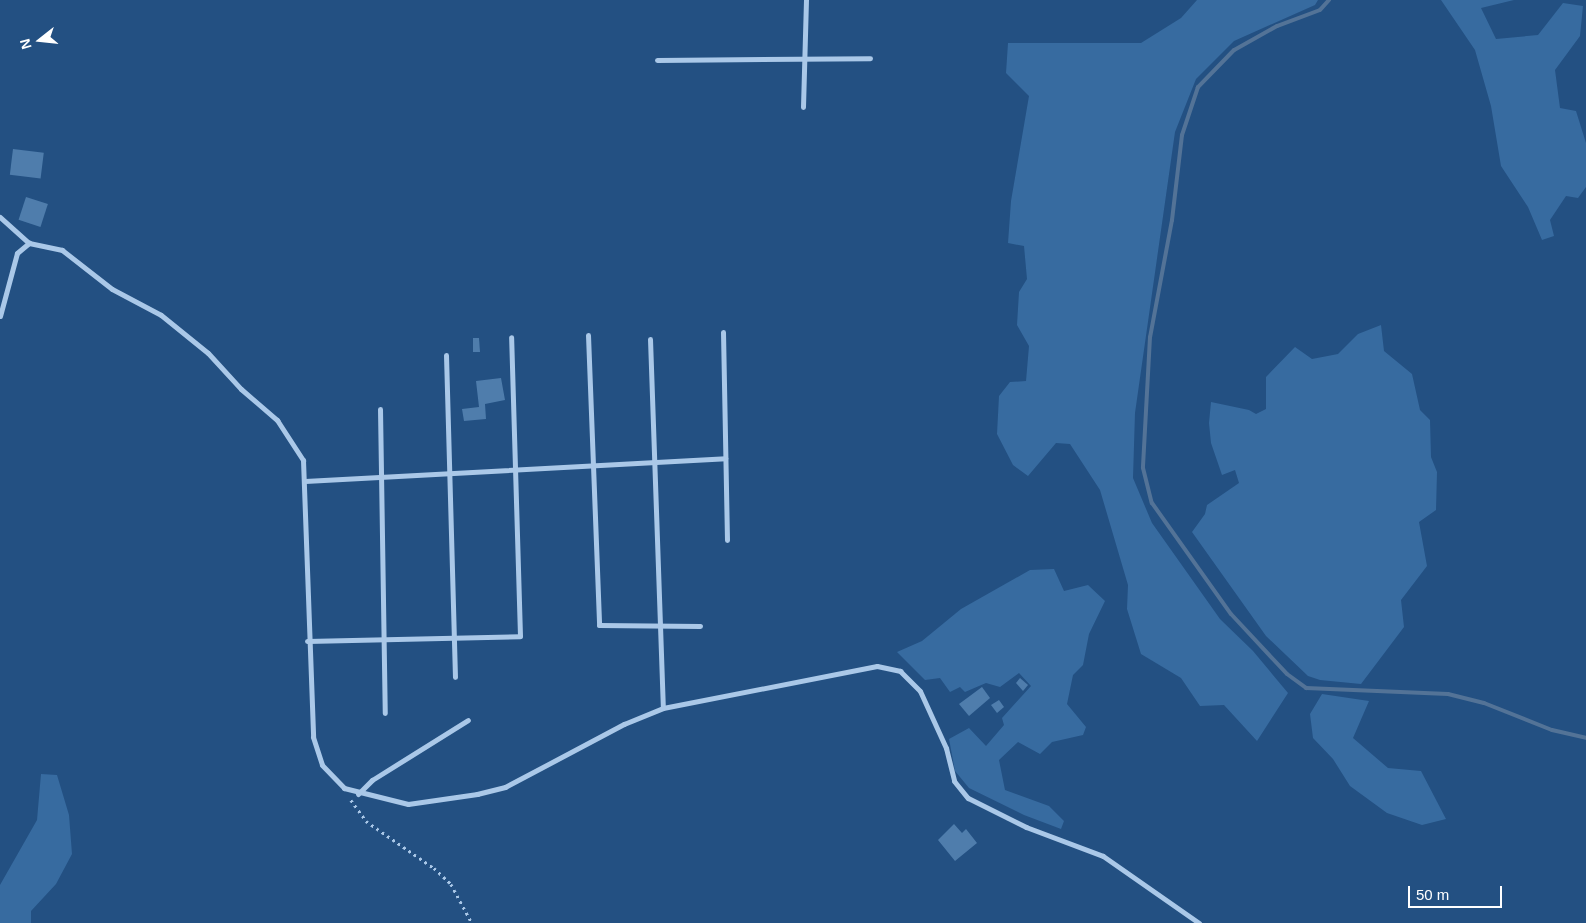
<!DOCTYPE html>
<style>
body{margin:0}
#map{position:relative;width:1586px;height:923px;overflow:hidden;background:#235082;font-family:Helvetica,sans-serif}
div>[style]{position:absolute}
.green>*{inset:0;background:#376ba0}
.stream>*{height:4px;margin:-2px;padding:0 2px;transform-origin:2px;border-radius:2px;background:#537397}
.building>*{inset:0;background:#4f7dac;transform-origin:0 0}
.path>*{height:2.5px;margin-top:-1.25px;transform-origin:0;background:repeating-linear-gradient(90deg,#aac8e8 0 2.5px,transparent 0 6.5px)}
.street>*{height:5px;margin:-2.5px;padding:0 2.5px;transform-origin:2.5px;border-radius:2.5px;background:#aac8e8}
span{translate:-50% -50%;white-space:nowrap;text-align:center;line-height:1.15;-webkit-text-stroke:4.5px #235082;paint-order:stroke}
.north{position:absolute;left:15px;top:15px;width:50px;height:50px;-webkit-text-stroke:4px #235082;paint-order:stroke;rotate:254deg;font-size:14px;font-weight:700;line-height:20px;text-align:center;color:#fff}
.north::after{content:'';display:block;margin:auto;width:18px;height:22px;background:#fff;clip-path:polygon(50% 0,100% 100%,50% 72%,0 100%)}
.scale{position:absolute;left:1408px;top:886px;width:94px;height:22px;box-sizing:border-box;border:2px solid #fff;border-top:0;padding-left:6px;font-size:15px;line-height:18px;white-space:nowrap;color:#fff;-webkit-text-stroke:4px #235082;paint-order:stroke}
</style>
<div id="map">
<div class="green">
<i style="clip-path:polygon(1197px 0,1318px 0,1315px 5px,1234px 41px,1196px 79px,1175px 132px,1135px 413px,1133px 478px,1152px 523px,1220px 619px,1253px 651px,1288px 693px,1257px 741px,1224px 705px,1200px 706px,1181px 678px,1141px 654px,1127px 609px,1128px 585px,1100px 490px,1070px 444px,1056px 443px,1028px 476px,1013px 465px,997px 434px,999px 396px,1010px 382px,1026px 381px,1029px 346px,1017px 325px,1019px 292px,1027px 279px,1024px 246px,1008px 243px,1011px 201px,1029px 96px,1006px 73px,1008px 43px,1141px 43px,1181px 18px)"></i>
<i style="clip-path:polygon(1441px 0,1514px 0,1481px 8px,1496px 39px,1538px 35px,1563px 3px,1583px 6px,1580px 36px,1555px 70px,1560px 108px,1576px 111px,1586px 143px,1586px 187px,1578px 198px,1566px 196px,1550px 220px,1554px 236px,1542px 240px,1528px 207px,1501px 166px,1491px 106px,1475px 50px)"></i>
<i style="clip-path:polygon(1381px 325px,1384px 351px,1412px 374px,1420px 410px,1430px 420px,1431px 457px,1437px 472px,1436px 510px,1419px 522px,1427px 566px,1401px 600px,1404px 627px,1361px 684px,1320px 680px,1308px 676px,1266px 636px,1192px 532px,1205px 514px,1207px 505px,1239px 483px,1235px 470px,1222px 475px,1211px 443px,1209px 423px,1211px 402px,1249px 410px,1256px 414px,1266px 409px,1266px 377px,1295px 347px,1312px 359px,1338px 354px,1358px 334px)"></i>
<i style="clip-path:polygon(1054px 569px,1064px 591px,1088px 585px,1105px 601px,1089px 634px,1083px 665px,1073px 675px,1067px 704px,1086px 727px,1083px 735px,1052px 742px,1040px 754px,1018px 742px,999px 760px,1005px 790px,1049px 806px,1064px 821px,1061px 829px,1024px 815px,969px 788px,955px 771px,949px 739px,969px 728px,986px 746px,1004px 725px,1002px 718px,1031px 686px,1019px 673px,1000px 687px,986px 683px,965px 692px,960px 687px,950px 692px,940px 678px,925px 680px,897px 652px,922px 641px,961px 609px,1030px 570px)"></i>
<i style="clip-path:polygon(1322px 694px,1369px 701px,1353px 738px,1388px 768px,1421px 771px,1446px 819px,1422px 825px,1387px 813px,1350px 786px,1333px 759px,1313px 738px,1310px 714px)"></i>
<i style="clip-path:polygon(41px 774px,57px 775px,69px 815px,72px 854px,56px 884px,31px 911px,31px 923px,0 923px,0 885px,37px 820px)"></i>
</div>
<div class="stream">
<i style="left:1329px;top:0;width:13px;rotate:132deg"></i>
<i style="left:1320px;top:10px;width:46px;rotate:159.6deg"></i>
<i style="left:1277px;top:26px;width:49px;rotate:150.8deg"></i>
<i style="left:1234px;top:50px;width:52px;rotate:134.2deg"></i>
<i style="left:1198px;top:87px;width:51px;rotate:108.4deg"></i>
<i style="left:1182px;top:135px;width:86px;rotate:96.7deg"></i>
<i style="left:1172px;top:220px;width:119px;rotate:100.6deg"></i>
<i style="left:1150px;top:337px;width:131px;rotate:93.1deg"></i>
<i style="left:1143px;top:468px;width:36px;rotate:76deg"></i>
<i style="left:1152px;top:503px;width:136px;rotate:54.6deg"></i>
<i style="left:1231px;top:614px;width:82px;rotate:47deg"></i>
<i style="left:1287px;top:674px;width:24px;rotate:36deg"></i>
<i style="left:1306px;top:688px;width:142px;rotate:2.4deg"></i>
<i style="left:1448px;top:694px;width:37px;rotate:14deg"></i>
<i style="left:1484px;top:703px;width:73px;rotate:21.7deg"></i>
<i style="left:1552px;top:730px;width:35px;rotate:13deg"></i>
</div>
<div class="building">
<i style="left:13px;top:149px;width:31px;height:26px;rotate:7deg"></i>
<i style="left:26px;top:197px;width:23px;height:24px;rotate:18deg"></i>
<i style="clip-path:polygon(473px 338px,479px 338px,480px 352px,473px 352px)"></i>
<i style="clip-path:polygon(501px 378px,505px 400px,485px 404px,486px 419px,464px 421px,462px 409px,479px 407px,476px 381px)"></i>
<i style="clip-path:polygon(1020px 678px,1028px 685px,1023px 691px,1016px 683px)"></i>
<i style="clip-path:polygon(982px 687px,990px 698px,969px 716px,959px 704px)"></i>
<i style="clip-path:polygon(999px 700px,1004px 707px,997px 713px,991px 705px)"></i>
<i style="clip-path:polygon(954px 824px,962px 833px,966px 829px,977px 843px,955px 861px,938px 840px)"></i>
</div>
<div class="path">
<i style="left:351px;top:800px;width:26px;rotate:54deg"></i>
<i style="left:366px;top:821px;width:83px;rotate:34.7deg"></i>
<i style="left:434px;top:868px;width:23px;rotate:43deg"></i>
<i style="left:451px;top:884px;width:44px;rotate:61.7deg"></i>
</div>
<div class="street">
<i style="left:657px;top:60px;width:213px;rotate:-0.5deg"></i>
<i style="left:803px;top:107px;width:107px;rotate:-88.4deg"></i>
<i style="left:0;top:217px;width:39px;rotate:42deg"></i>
<i style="left:29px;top:243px;width:34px;rotate:12deg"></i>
<i style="left:62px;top:250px;width:63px;rotate:38deg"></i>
<i style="left:112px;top:289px;width:55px;rotate:28deg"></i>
<i style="left:161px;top:315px;width:60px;rotate:39deg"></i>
<i style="left:208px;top:353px;width:49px;rotate:47.5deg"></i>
<i style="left:241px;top:389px;width:48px;rotate:40.7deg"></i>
<i style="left:277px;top:420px;width:48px;rotate:57deg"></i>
<i style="left:303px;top:460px;width:277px;rotate:87.9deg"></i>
<i style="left:313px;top:737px;width:29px;rotate:72deg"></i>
<i style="left:322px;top:765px;width:32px;rotate:46deg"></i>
<i style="left:344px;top:788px;width:66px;rotate:14deg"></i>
<i style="left:408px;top:804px;width:70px;rotate:-8.2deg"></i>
<i style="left:477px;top:794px;width:29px;rotate:-14deg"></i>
<i style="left:505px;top:787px;width:135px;rotate:-27.9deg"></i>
<i style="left:624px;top:724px;width:42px;rotate:-22.3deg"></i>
<i style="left:663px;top:708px;width:218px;rotate:-11.1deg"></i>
<i style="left:877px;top:666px;width:24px;rotate:12deg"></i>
<i style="left:900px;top:671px;width:28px;rotate:45deg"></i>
<i style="left:920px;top:691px;width:63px;rotate:65.5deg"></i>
<i style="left:946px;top:748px;width:34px;rotate:76deg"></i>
<i style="left:954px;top:781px;width:22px;rotate:51deg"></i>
<i style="left:968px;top:798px;width:65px;rotate:26.6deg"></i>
<i style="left:1026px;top:827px;width:82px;rotate:20.6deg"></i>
<i style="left:1103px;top:856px;width:117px;rotate:34.9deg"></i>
<i style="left:0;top:316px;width:65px;rotate:-74.9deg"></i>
<i style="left:17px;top:253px;width:16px;rotate:-40deg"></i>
<i style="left:723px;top:332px;width:208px;rotate:88.9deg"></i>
<i style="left:588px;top:335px;width:290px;rotate:87.8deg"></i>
<i style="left:599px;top:625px;width:101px;rotate:0.6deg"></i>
<i style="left:650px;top:339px;width:369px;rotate:88deg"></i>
<i style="left:446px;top:355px;width:322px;rotate:88.4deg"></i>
<i style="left:380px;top:409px;width:304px;rotate:89.1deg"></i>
<i style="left:305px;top:481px;width:421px;rotate:-3.1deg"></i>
<i style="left:307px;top:641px;width:213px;rotate:-1.3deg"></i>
<i style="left:520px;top:636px;width:299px;rotate:-91.7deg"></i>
<i style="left:358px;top:794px;width:20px;rotate:-45deg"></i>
<i style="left:372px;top:780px;width:113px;rotate:-32deg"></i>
</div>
<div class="north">N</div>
<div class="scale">50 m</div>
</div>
